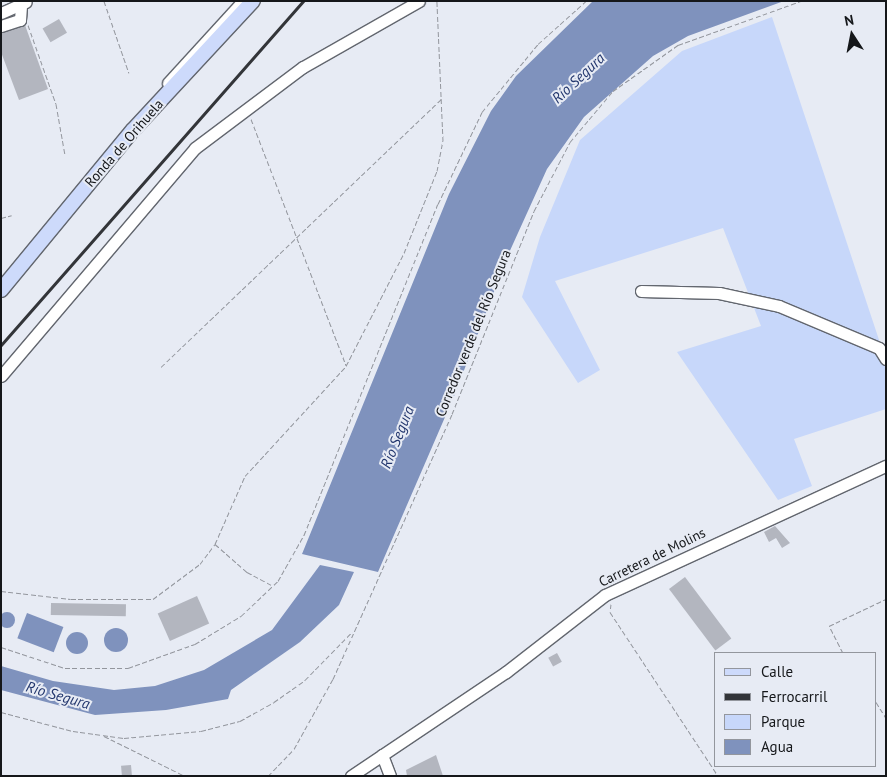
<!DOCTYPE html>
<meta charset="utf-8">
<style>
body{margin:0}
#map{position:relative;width:887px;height:777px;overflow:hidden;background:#e7ebf4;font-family:"PT Sans",sans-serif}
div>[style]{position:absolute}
.green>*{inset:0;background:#c7d7fa}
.water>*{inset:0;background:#7f92bd;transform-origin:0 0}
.round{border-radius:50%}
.building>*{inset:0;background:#b3b6bf;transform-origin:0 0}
.path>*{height:1px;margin-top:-0.5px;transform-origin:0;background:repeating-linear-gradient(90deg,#93969d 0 5px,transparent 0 7.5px)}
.roads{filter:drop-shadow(1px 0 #62666e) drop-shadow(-1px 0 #62666e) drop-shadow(0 1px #62666e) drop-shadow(0 -1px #62666e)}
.minor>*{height:11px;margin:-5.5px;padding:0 5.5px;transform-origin:5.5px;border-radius:5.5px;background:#fff}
.major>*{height:14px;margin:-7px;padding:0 7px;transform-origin:7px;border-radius:7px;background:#cddafb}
.rail>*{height:2.5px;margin:-1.25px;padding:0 1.25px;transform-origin:1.25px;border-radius:1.25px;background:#333539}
span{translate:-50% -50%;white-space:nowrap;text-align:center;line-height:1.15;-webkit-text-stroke:4px #e7ebf4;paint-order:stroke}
.street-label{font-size:14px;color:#15171a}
.water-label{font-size:15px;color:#23376e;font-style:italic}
.frame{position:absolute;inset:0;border:2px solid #15171a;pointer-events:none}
.legend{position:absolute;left:714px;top:652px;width:162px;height:115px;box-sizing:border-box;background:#e7ebf4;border:1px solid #93969d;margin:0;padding:6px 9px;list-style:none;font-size:15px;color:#15171a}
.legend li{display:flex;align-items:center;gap:10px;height:25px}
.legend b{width:25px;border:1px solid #93969d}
.north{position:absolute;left:827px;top:10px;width:50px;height:50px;-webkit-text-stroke:4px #e7ebf4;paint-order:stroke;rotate:349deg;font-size:14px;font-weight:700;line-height:20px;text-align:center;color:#15171a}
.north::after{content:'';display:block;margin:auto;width:18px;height:22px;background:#15171a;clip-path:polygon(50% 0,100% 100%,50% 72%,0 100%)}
</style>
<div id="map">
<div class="green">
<i style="clip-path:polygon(772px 17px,886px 361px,886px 409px,794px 439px,812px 486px,778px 500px,677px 352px,761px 326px,723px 228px,555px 281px,600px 370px,578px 383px,522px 297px,540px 237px,580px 140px,682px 51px)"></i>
</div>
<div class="water">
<i style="clip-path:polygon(593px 1px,784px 1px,688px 36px,653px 56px,584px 117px,547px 169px,508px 255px,455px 394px,378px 572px,302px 554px,449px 194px,491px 111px,516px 76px)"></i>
<i style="clip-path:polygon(320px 565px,354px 572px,339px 605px,300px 642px,231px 690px,228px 699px,166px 710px,95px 715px,1px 690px,1px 666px,53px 681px,114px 690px,155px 686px,204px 670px,272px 630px)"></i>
<i class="round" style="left:-1px;top:612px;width:16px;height:16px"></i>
<i style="left:27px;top:613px;width:39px;height:27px;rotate:21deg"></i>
<i class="round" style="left:104px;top:628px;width:24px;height:24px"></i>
<i class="round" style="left:66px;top:632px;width:22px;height:22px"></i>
</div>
<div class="building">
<i style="left:59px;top:19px;width:16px;height:19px;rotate:60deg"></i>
<i style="clip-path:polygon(25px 25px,48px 89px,19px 100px,1px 52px,1px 33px)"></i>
<i style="clip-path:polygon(775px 526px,790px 543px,782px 548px,776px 538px,769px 542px,764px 532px)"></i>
<i style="left:685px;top:577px;width:77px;height:20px;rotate:53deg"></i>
<i style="left:197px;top:596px;width:30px;height:43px;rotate:66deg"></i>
<i style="left:51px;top:603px;width:75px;height:12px;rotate:1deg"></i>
<i style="left:557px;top:653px;width:10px;height:10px;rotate:61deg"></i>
<i style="clip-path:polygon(436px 755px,443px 776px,407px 776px,406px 770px)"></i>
<i style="left:131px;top:765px;width:11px;height:10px;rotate:85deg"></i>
</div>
<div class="path">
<i style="left:104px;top:1px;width:76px;rotate:70.9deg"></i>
<i style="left:28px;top:25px;width:84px;rotate:70.5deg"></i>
<i style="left:56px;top:104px;width:52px;rotate:80deg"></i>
<i style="left:251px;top:119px;width:264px;rotate:68.9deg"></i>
<i style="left:1px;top:218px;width:11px;rotate:-15deg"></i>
<i style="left:161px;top:367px;width:388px;rotate:-43.7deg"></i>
<i style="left:215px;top:544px;width:74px;rotate:-66.2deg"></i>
<i style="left:245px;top:476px;width:149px;rotate:-47.4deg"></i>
<i style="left:346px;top:366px;width:127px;rotate:-62.8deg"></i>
<i style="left:404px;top:253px;width:88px;rotate:-68.1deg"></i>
<i style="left:437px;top:171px;width:31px;rotate:-79deg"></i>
<i style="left:443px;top:141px;width:140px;rotate:-92.5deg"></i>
<i style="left:1px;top:591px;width:70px;rotate:6.5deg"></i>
<i style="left:71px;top:599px;width:82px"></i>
<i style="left:153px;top:599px;width:59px;rotate:-36.7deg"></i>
<i style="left:200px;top:564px;width:25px;rotate:-53deg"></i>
<i style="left:215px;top:544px;width:43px;rotate:41.2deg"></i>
<i style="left:247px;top:572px;width:30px;rotate:28deg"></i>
<i style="left:611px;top:604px;width:8px;rotate:97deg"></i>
<i style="left:610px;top:612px;width:196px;rotate:56.6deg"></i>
<i style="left:1px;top:647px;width:67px;rotate:18.2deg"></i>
<i style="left:65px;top:668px;width:63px"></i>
<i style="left:128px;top:668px;width:71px;rotate:-19.7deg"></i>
<i style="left:195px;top:644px;width:54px;rotate:-31.3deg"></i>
<i style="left:241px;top:616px;width:51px;rotate:-43.4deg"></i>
<i style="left:278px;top:581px;width:53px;rotate:-60.5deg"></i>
<i style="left:304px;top:535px;width:357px;rotate:-68deg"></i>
<i style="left:438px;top:204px;width:102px;rotate:-64.4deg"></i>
<i style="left:482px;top:112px;width:88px;rotate:-50.5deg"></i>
<i style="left:538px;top:44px;width:64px;rotate:-41.9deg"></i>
<i style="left:843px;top:653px;width:30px;rotate:-117deg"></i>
<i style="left:829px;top:626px;width:63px;rotate:-25.3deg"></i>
<i style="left:876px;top:702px;width:19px;rotate:58deg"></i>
<i style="left:1px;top:712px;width:74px;rotate:14.8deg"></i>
<i style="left:73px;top:731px;width:51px;rotate:7.8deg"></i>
<i style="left:124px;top:738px;width:77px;rotate:-5.2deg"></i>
<i style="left:201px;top:731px;width:40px;rotate:-14.4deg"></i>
<i style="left:240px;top:721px;width:39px;rotate:-29deg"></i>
<i style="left:274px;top:702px;width:38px;rotate:-35deg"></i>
<i style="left:305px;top:680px;width:67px;rotate:-45.6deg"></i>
<i style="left:104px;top:736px;width:90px;rotate:26.3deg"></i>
<i style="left:268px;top:776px;width:37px;rotate:-46deg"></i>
<i style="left:294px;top:749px;width:80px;rotate:-60.9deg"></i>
<i style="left:333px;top:679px;width:290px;rotate:-65.8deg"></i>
<i style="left:452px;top:414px;width:219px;rotate:-68deg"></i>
<i style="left:534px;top:211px;width:78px;rotate:-62.4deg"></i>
<i style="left:570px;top:142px;width:67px;rotate:-49.9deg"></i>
<i style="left:613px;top:91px;width:80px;rotate:-35.3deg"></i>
<i style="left:678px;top:45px;width:131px;rotate:-19.7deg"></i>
</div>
<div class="roads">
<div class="minor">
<i style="left:1px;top:13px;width:27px;rotate:-24deg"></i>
<i style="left:1px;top:26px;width:20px;rotate:-18deg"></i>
<i style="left:20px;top:20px;width:16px;rotate:-86deg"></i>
<i style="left:168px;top:83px;width:111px;rotate:-47.6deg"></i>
<i style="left:641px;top:291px;width:78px;rotate:1.5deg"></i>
<i style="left:719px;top:293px;width:61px;rotate:12.2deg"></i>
<i style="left:779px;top:306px;width:108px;rotate:22.8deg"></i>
<i style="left:879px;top:348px;width:13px;rotate:58deg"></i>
<i style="left:1px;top:376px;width:299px;rotate:-49.6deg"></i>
<i style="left:195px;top:148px;width:135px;rotate:-36.9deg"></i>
<i style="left:303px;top:67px;width:133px;rotate:-29.6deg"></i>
<i style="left:382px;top:755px;width:22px;rotate:69deg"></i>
<i style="left:351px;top:776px;width:187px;rotate:-33.9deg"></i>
<i style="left:506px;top:672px;width:125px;rotate:-37.9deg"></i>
<i style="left:605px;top:595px;width:309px;rotate:-24.7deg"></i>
</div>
<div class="major">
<i style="left:1px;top:290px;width:207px;rotate:-50.5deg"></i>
<i style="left:133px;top:130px;width:176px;rotate:-47.1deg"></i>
</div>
</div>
<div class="rail">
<i style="left:1px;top:345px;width:458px;rotate:-48.7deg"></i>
</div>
<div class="street-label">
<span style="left:124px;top:143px;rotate:-49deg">Ronda de Orihuela</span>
<span style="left:473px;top:333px;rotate:-68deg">Corredor verde del Río Segura</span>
<span style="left:652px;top:557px;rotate:-26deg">Carretera de Molins</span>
</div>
<div class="water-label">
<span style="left:578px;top:78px;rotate:-43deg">Río Segura</span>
<span style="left:397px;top:437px;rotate:-68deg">Río Segura</span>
<span style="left:58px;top:695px;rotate:16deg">Río Segura</span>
</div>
<div class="frame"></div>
<ul class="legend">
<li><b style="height:6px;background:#cddafb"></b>Calle</li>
<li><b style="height:6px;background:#333539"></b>Ferrocarril</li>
<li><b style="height:14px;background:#c7d7fa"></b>Parque</li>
<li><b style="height:14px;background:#7f92bd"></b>Agua</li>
</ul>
<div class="north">N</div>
</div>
